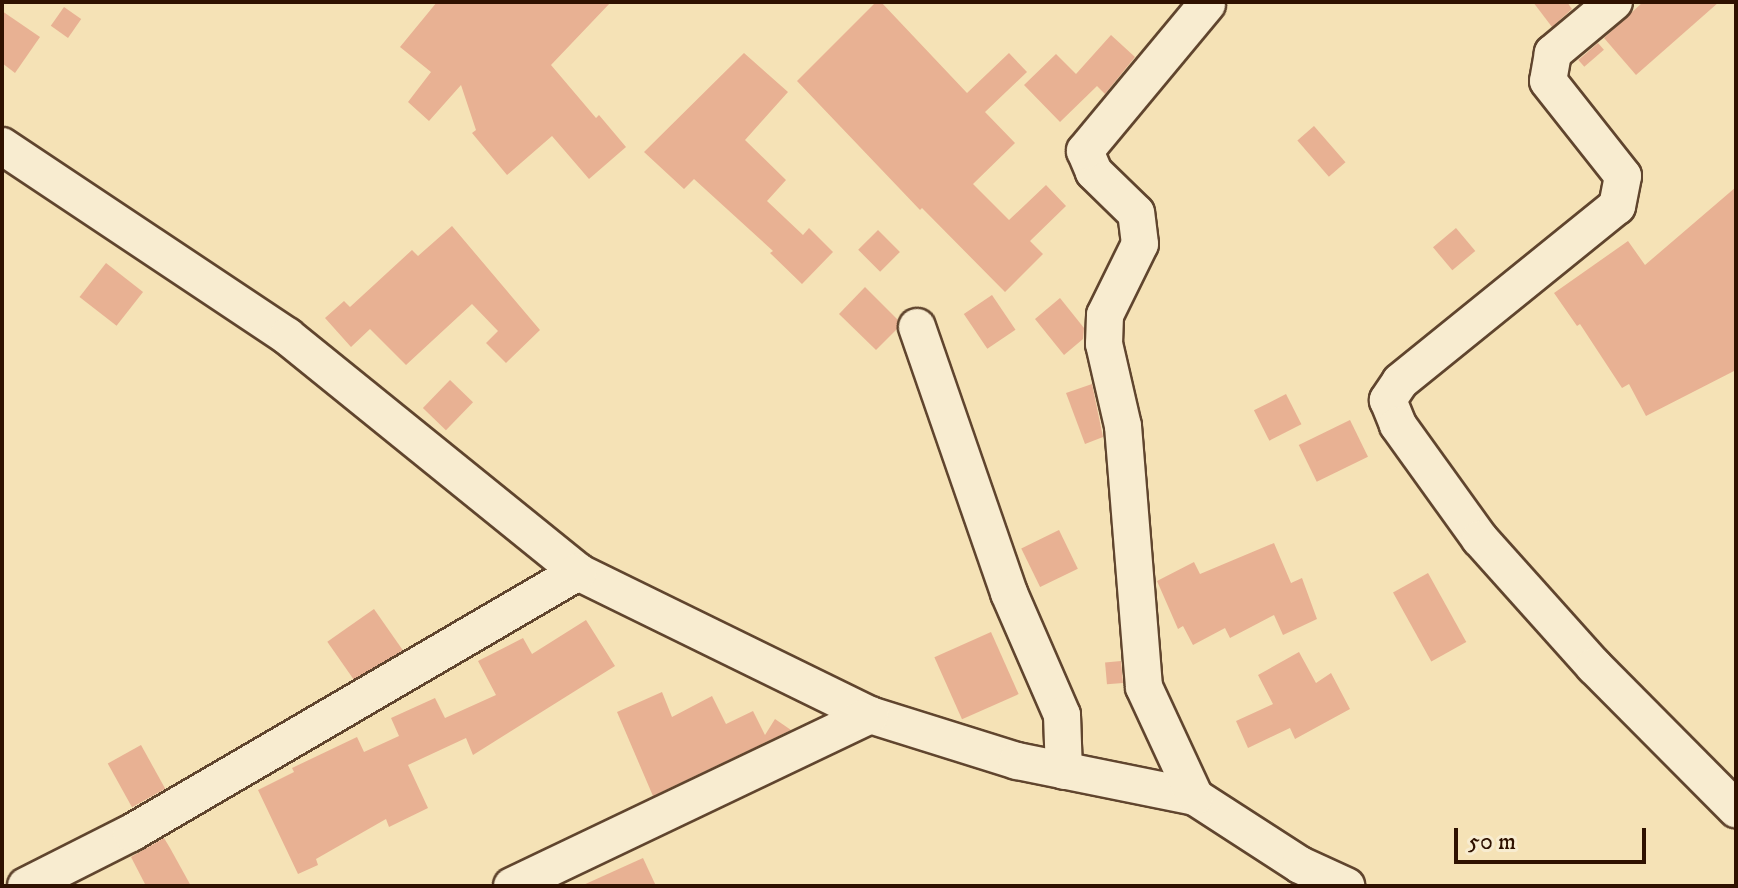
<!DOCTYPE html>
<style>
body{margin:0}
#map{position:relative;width:1738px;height:888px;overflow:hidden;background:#f5e2b6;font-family:"IM FELL DW Pica",serif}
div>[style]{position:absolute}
.building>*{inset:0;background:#e8b193;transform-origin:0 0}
.roads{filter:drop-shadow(2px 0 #60452e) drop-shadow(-2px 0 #60452e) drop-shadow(0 2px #60452e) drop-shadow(0 -2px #60452e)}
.minor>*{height:36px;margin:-18px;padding:0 18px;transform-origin:18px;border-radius:18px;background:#f8ecd0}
span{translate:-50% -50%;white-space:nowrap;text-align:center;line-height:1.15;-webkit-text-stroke:6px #f8ecd0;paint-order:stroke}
.frame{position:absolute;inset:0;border:4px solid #2f1100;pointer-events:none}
.scale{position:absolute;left:1454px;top:828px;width:192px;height:36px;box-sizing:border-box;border:4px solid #2f1100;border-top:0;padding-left:10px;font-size:24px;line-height:28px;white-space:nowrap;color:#2f1100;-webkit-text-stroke:6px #f8ecd0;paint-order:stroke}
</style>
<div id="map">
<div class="building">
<i style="clip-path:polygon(437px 2px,611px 2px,551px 65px,596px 118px,599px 115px,626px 147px,589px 179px,552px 136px,507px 175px,472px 133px,476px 130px,461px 85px,429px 121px,408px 102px,431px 72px,400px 47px)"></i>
<i style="clip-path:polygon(876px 2px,881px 2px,967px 93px,1009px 53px,1027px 72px,985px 112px,1015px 143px,973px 184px,1009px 220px,1046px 185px,1066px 206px,1030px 241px,1043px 254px,1005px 292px,922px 208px,920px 210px,797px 81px)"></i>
<i style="clip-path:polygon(1533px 2px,1567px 2px,1572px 9px,1552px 27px)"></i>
<i style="clip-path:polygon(1643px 2px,1719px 2px,1636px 75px,1604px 38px)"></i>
<i style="left:64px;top:7px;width:21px;height:23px;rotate:35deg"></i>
<i style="clip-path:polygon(2px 11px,40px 37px,15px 73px,2px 63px)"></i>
<i style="clip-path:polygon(1111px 35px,1135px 57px,1105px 94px,1097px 86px,1060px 122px,1024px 85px,1056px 54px,1076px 74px)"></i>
<i style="left:1598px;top:43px;width:9px;height:26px;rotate:49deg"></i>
<i style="clip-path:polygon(744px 53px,788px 92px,745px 140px,786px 180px,767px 201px,803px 235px,809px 228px,833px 252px,802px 284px,770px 253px,773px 251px,694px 179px,684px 189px,644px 152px)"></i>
<i style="left:1314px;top:126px;width:48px;height:22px;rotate:49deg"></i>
<i style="clip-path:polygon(1736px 187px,1736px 370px,1646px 416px,1629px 384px,1622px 388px,1580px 324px,1577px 326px,1554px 293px,1628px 241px,1645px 265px)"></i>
<i style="clip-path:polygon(452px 226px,540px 330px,506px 363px,486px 343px,498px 331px,472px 304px,406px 365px,370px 329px,351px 347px,325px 318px,344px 301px,350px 307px,412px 250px,418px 256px)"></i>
<i style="left:1456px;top:228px;width:30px;height:30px;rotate:50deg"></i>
<i style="left:878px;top:230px;width:31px;height:28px;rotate:45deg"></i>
<i style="left:106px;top:263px;width:47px;height:43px;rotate:38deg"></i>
<i style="clip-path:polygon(865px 287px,898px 320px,897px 329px,876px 350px,839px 314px)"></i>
<i style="left:992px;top:295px;width:42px;height:34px;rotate:56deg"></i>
<i style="clip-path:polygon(1060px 298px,1084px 328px,1083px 339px,1064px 355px,1035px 319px)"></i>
<i style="left:450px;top:380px;width:32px;height:39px;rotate:44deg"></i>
<i style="clip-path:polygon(1092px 384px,1103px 437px,1085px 444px,1066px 393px)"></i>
<i style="left:1286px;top:394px;width:34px;height:36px;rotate:63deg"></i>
<i style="left:1350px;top:420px;width:41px;height:57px;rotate:64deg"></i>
<i style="left:1059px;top:530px;width:43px;height:42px;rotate:64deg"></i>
<i style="clip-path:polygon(1274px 543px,1291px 583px,1302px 578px,1317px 619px,1283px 635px,1274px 615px,1230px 638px,1225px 628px,1193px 645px,1183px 626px,1178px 629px,1157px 581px,1194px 562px,1200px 574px)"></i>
<i style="left:1428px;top:573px;width:79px;height:40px;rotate:61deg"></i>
<i style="left:374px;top:609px;width:50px;height:57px;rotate:55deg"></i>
<i style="clip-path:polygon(586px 620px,615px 666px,473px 755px,466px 738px,408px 765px,428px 808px,389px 827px,386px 819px,316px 859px,318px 865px,298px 874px,258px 790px,294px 772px,292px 768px,357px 737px,364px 752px,399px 736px,391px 718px,435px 698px,445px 718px,496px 695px,478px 661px,523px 638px,532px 654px)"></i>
<i style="left:991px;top:632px;width:68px;height:62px;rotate:66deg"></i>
<i style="clip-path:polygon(1299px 652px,1316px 683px,1331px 673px,1350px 709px,1295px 739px,1290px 728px,1248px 748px,1236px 721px,1273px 704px,1258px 675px)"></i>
<i style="left:1121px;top:661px;width:22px;height:16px;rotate:85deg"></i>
<i style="clip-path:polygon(662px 692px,672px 717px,712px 696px,726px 724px,753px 711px,765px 735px,775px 719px,791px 730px,653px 796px,617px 712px)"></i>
<i style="left:141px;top:745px;width:50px;height:38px;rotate:61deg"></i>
<i style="clip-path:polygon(164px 838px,170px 848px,191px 886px,146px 886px,131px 857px)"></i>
<i style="clip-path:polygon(643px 858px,656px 886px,581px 886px)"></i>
</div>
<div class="roads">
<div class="minor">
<i style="left:1614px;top:2px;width:80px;rotate:140.1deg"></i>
<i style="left:1553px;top:53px;width:28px;rotate:100deg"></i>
<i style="left:1548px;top:81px;width:121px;rotate:51.7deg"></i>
<i style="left:1623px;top:176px;width:31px;rotate:101deg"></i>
<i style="left:1617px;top:206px;width:279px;rotate:141deg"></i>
<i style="left:1400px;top:382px;width:22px;rotate:124deg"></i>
<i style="left:1388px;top:400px;width:27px;rotate:68deg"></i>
<i style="left:1398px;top:425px;width:140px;rotate:54.3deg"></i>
<i style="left:1480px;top:539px;width:171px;rotate:48.1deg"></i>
<i style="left:1594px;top:666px;width:202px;rotate:45.2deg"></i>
<i style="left:2px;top:146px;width:343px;rotate:33.7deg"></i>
<i style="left:287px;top:336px;width:375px;rotate:39deg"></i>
<i style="left:578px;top:572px;width:325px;rotate:26.1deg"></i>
<i style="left:870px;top:715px;width:154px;rotate:17.4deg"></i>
<i style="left:1017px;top:761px;width:182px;rotate:11.4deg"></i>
<i style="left:1195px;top:797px;width:125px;rotate:32.9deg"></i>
<i style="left:1300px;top:865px;width:51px;rotate:24.5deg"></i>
<i style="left:917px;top:327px;width:281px;rotate:70.9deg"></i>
<i style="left:1009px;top:593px;width:133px;rotate:66.5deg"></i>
<i style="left:1062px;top:715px;width:56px;rotate:88deg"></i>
<i style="left:1195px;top:797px;width:121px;rotate:-114.9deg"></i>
<i style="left:1144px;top:687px;width:262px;rotate:-94.6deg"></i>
<i style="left:1123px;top:426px;width:84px;rotate:-103deg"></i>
<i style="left:1104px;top:344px;width:29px;rotate:-88deg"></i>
<i style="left:1105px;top:315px;width:79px;rotate:-63.8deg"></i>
<i style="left:1140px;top:244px;width:31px;rotate:-97deg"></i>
<i style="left:1136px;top:213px;width:59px;rotate:-135.7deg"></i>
<i style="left:1094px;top:172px;width:23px;rotate:-113deg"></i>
<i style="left:1085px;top:151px;width:191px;rotate:-50.3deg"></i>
<i style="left:26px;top:886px;width:118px;rotate:-26.8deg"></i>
<i style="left:131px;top:833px;width:518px;rotate:-30.28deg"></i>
<i style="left:512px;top:886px;width:397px;rotate:-25.5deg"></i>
</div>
</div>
<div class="frame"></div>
<div class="scale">50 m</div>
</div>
